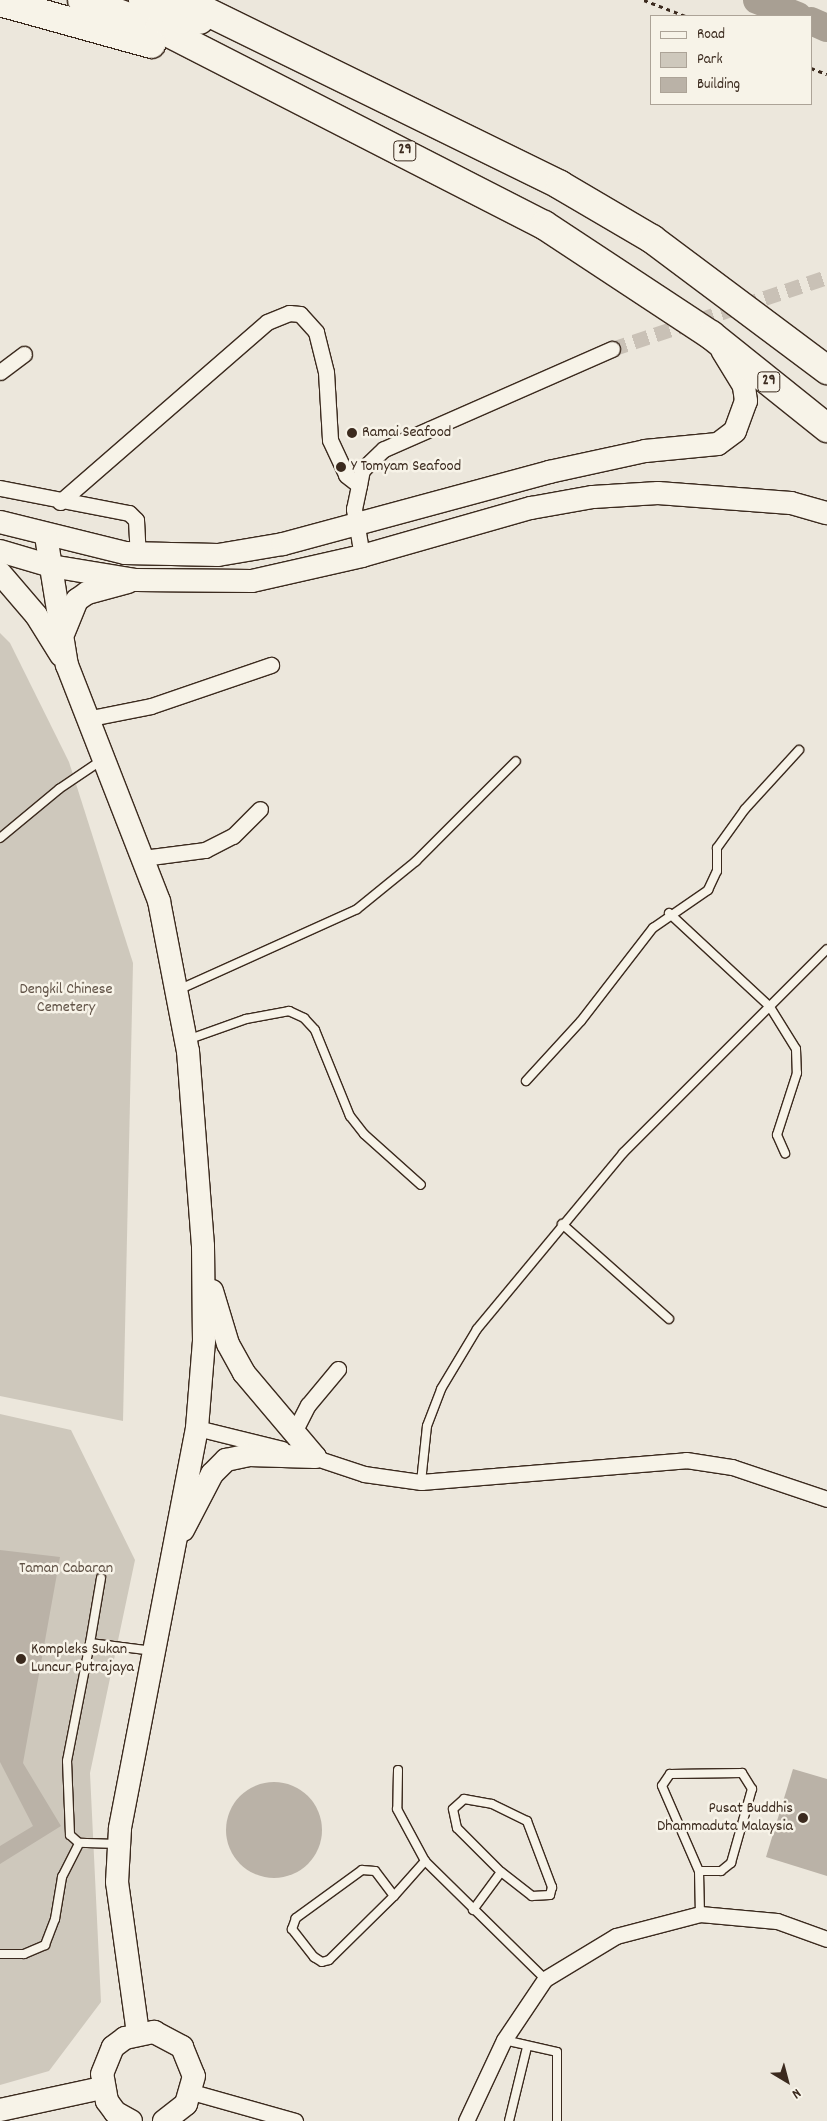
<!DOCTYPE html>
<style>
body{margin:0}
#map{position:relative;width:827px;height:2121px;overflow:hidden;background:#ece7dc;font-family:Dekko,sans-serif}
div>[style]{position:absolute}
.green>*{inset:0;background:#cec8bc}
.river>*{height:28px;margin:-14px;padding:0 14px;transform-origin:14px;border-radius:14px;background:#a89f93}
.building>*{inset:0;background:#bab2a7}
.round{border-radius:50%}
.street-tunnel>*{height:15px;margin-top:-7.5px;transform-origin:0;background:repeating-linear-gradient(90deg,#c9c1b6 0 15px,transparent 0 23px)}
.path>*{height:2.5px;margin-top:-1.25px;transform-origin:0;background:repeating-linear-gradient(90deg,#3b2a1e 0 4px,transparent 0 8px)}
.roads{filter:drop-shadow(1px 0 #3b2a1e) drop-shadow(-1px 0 #3b2a1e) drop-shadow(0 1px #3b2a1e) drop-shadow(0 -1px #3b2a1e)}
.lane>*{height:8px;margin:-4px;padding:0 4px;transform-origin:4px;border-radius:4px;background:#f7f3e8}
.street>*{height:15px;margin:-7.5px;padding:0 7.5px;transform-origin:7.5px;border-radius:7.5px;background:#f7f3e8}
.secondary>*{height:22px;margin:-11px;padding:0 11px;transform-origin:11px;border-radius:11px;background:#f7f3e8}
.highway>*{height:28px;margin:-14px;padding:0 14px;transform-origin:14px;border-radius:14px;background:#f7f3e8}
.dots>*{width:14px;height:14px;translate:-50% -50%;box-sizing:border-box;border:2px solid #f7f3e8;border-radius:50%}
span{translate:-50% -50%;white-space:nowrap;text-align:center;line-height:1.15;-webkit-text-stroke:5px #f7f3e8;paint-order:stroke}
.shield-label span{padding:1px 4px;background:#f7f3e8;border:1px solid;border-radius:4px;-webkit-text-stroke-width:0}
.shield-label{font-size:15px;color:#3b2a1e;font-weight:700}
.poi-label{font-size:16px;color:#3b2a1e}
.left{translate:0 -50%;text-align:left}
.right{translate:-100% -50%;text-align:right}
.park-label{font-size:16px;color:#605246}
.legend{position:absolute;left:650px;top:15px;width:162px;height:90px;box-sizing:border-box;background:#f7f3e8;border:1px solid #aca397;margin:0;padding:6px 9px;list-style:none;font-size:15px;color:#3b2a1e}
.legend li{display:flex;align-items:center;gap:10px;height:25px}
.legend b{width:25px;border:1px solid #aca397}
.north{position:absolute;left:762px;top:2056px;width:50px;height:50px;-webkit-text-stroke:4px #f7f3e8;paint-order:stroke;rotate:143deg;font-size:14px;font-weight:700;line-height:20px;text-align:center;color:#3b2a1e}
.north::after{content:'';display:block;margin:auto;width:18px;height:22px;background:#3b2a1e;clip-path:polygon(50% 0,100% 100%,50% 72%,0 100%)}
</style>
<div id="map">
<div class="green">
<i style="clip-path:polygon(0 633px,10px 643px,69px 762px,133px 963px,123px 1421px,0 1396px)"></i>
<i style="clip-path:polygon(0 1414px,71px 1430px,135px 1560px,90px 1773px,101px 2002px,49px 2071px,0 2085px)"></i>
</div>
<div class="river">
<i style="left:757px;top:0;width:44px;rotate:21.3deg"></i>
<i style="left:811px;top:21px;width:17px;rotate:24deg"></i>
</div>
<div class="building">
<i style="clip-path:polygon(0 1550px,60px 1557px,23px 1763px,61px 1826px,0 1864px,0 1846px,33px 1826px,0 1762px)"></i>
<i style="clip-path:polygon(793px 1769px,827px 1779px,827px 1876px,766px 1857px)"></i>
<i class="round" style="left:226px;top:1782px;width:96px;height:96px"></i>
</div>
<div class="street-tunnel">
<i style="left:612px;top:349px;width:227px;rotate:-18.5deg"></i>
</div>
<div class="path">
<i style="left:644px;top:0;width:45px;rotate:20.9deg"></i>
<i style="left:811px;top:68px;width:17px;rotate:21deg"></i>
</div>
<div class="roads">
<div class="lane">
<i style="left:0;top:838px;width:77px;rotate:-39.7deg"></i>
<i style="left:59px;top:789px;width:52px;rotate:-34deg"></i>
<i style="left:669px;top:913px;width:138px;rotate:42.9deg"></i>
<i style="left:770px;top:1007px;width:49px;rotate:58.2deg"></i>
<i style="left:796px;top:1049px;width:24px;rotate:88deg"></i>
<i style="left:797px;top:1073px;width:65px;rotate:107.9deg"></i>
<i style="left:777px;top:1135px;width:20px;rotate:66deg"></i>
<i style="left:178px;top:990px;width:196px;rotate:-24.3deg"></i>
<i style="left:357px;top:909px;width:76px;rotate:-39.1deg"></i>
<i style="left:416px;top:861px;width:141px;rotate:-45deg"></i>
<i style="left:187px;top:1040px;width:63px;rotate:-19.6deg"></i>
<i style="left:246px;top:1019px;width:44px;rotate:-10.5deg"></i>
<i style="left:289px;top:1011px;width:17px;rotate:25deg"></i>
<i style="left:304px;top:1018px;width:16px;rotate:47deg"></i>
<i style="left:315px;top:1030px;width:93px;rotate:67.9deg"></i>
<i style="left:350px;top:1116px;width:23px;rotate:52deg"></i>
<i style="left:364px;top:1134px;width:76px;rotate:41.8deg"></i>
<i style="left:526px;top:1081px;width:81px;rotate:-47.5deg"></i>
<i style="left:581px;top:1021px;width:118px;rotate:-52.3deg"></i>
<i style="left:653px;top:928px;width:67px;rotate:-34.6deg"></i>
<i style="left:708px;top:890px;width:21px;rotate:-65deg"></i>
<i style="left:717px;top:871px;width:23px;rotate:-90deg"></i>
<i style="left:717px;top:848px;width:48px;rotate:-54.3deg"></i>
<i style="left:745px;top:809px;width:80px;rotate:-47.5deg"></i>
<i style="left:562px;top:1224px;width:143px;rotate:41.6deg"></i>
<i style="left:421px;top:1482px;width:56px;rotate:-83.9deg"></i>
<i style="left:427px;top:1426px;width:40px;rotate:-69deg"></i>
<i style="left:441px;top:1389px;width:70px;rotate:-59deg"></i>
<i style="left:477px;top:1329px;width:229px;rotate:-50.3deg"></i>
<i style="left:623px;top:1153px;width:288px;rotate:-45deg"></i>
<i style="left:90px;top:1643px;width:66px;rotate:-80.4deg"></i>
<i style="left:398px;top:1770px;width:39px;rotate:91deg"></i>
<i style="left:397px;top:1809px;width:59px;rotate:61.7deg"></i>
<i style="left:425px;top:1861px;width:168px;rotate:44.5deg"></i>
<i style="left:464px;top:1799px;width:28px;rotate:10deg"></i>
<i style="left:492px;top:1804px;width:39px;rotate:26deg"></i>
<i style="left:527px;top:1821px;width:71px;rotate:69.3deg"></i>
<i style="left:552px;top:1887px;width:8px;rotate:104deg"></i>
<i style="left:550px;top:1895px;width:18px;rotate:177deg"></i>
<i style="left:532px;top:1896px;width:39px;rotate:-142deg"></i>
<i style="left:501px;top:1872px;width:62px;rotate:-135deg"></i>
<i style="left:457px;top:1828px;width:19px;rotate:-102deg"></i>
<i style="left:453px;top:1809px;width:15px;rotate:-42deg"></i>
<i style="left:117px;top:1844px;width:38px;rotate:-178deg"></i>
<i style="left:79px;top:1843px;width:12px;rotate:-138deg"></i>
<i style="left:70px;top:1835px;width:74px;rotate:-92.3deg"></i>
<i style="left:67px;top:1761px;width:120px;rotate:-79deg"></i>
<i style="left:90px;top:1643px;width:64px;rotate:7.2deg"></i>
<i style="left:699px;top:1871px;width:22px"></i>
<i style="left:721px;top:1871px;width:13px;rotate:-39deg"></i>
<i style="left:731px;top:1863px;width:77px;rotate:-74.2deg"></i>
<i style="left:752px;top:1789px;width:19px;rotate:-122deg"></i>
<i style="left:742px;top:1773px;width:72px;rotate:179.2deg"></i>
<i style="left:670px;top:1774px;width:14px;rotate:124deg"></i>
<i style="left:662px;top:1786px;width:93px;rotate:66.5deg"></i>
<i style="left:699px;top:1871px;width:43px;rotate:88.7deg"></i>
<i style="left:394px;top:1896px;width:31px;rotate:-127deg"></i>
<i style="left:375px;top:1871px;width:13px;rotate:-176deg"></i>
<i style="left:362px;top:1870px;width:82px;rotate:144deg"></i>
<i style="left:296px;top:1918px;width:12px;rotate:110deg"></i>
<i style="left:292px;top:1929px;width:36px;rotate:52deg"></i>
<i style="left:314px;top:1957px;width:9px;rotate:32deg"></i>
<i style="left:322px;top:1962px;width:7px;rotate:-16deg"></i>
<i style="left:329px;top:1960px;width:91px;rotate:-44.6deg"></i>
<i style="left:394px;top:1896px;width:47px;rotate:-48.5deg"></i>
<i style="left:473px;top:1910px;width:47px;rotate:-53.6deg"></i>
<i style="left:0;top:1954px;width:24px"></i>
<i style="left:24px;top:1954px;width:23px;rotate:-23deg"></i>
<i style="left:45px;top:1945px;width:28px;rotate:-69deg"></i>
<i style="left:55px;top:1919px;width:43px;rotate:-80.5deg"></i>
<i style="left:62px;top:1877px;width:38px;rotate:-63deg"></i>
<i style="left:504px;top:2040px;width:54px;rotate:12.8deg"></i>
<i style="left:557px;top:2052px;width:69px;rotate:90deg"></i>
<i style="left:509px;top:2121px;width:76px;rotate:-76.3deg"></i>
</div>
<div class="street">
<i style="left:0;top:372px;width:30px;rotate:-37deg"></i>
<i style="left:0;top:488px;width:131px;rotate:11deg"></i>
<i style="left:129px;top:513px;width:10px;rotate:45deg"></i>
<i style="left:136px;top:520px;width:34px;rotate:87deg"></i>
<i style="left:60px;top:502px;width:274px;rotate:-41deg"></i>
<i style="left:267px;top:322px;width:24px;rotate:-22deg"></i>
<i style="left:289px;top:313px;width:11px;rotate:5deg"></i>
<i style="left:300px;top:314px;width:24px;rotate:48deg"></i>
<i style="left:316px;top:332px;width:41px;rotate:76deg"></i>
<i style="left:326px;top:372px;width:68px;rotate:86.6deg"></i>
<i style="left:330px;top:440px;width:38px;rotate:65deg"></i>
<i style="left:346px;top:475px;width:16px;rotate:38deg"></i>
<i style="left:362px;top:556px;width:48px;rotate:-99.7deg"></i>
<i style="left:354px;top:509px;width:25px;rotate:-78deg"></i>
<i style="left:359px;top:485px;width:15px;rotate:-79deg"></i>
<i style="left:362px;top:470px;width:30px;rotate:-44deg"></i>
<i style="left:384px;top:449px;width:249px;rotate:-23.7deg"></i>
<i style="left:86px;top:719px;width:66px;rotate:-11.3deg"></i>
<i style="left:151px;top:706px;width:127px;rotate:-18.9deg"></i>
<i style="left:143px;top:858px;width:63px;rotate:-7.4deg"></i>
<i style="left:205px;top:850px;width:31px;rotate:-27deg"></i>
<i style="left:233px;top:836px;width:38px;rotate:-45deg"></i>
<i style="left:197px;top:1428px;width:88px;rotate:13.9deg"></i>
<i style="left:293px;top:1434px;width:33px;rotate:-63deg"></i>
<i style="left:308px;top:1405px;width:47px;rotate:-50.2deg"></i>
<i style="left:307px;top:1455px;width:60px;rotate:18.4deg"></i>
<i style="left:364px;top:1474px;width:58px;rotate:8deg"></i>
<i style="left:421px;top:1482px;width:266px;rotate:-4.7deg"></i>
<i style="left:686px;top:1460px;width:47px;rotate:8.7deg"></i>
<i style="left:732px;top:1467px;width:100px;rotate:18.6deg"></i>
<i style="left:192px;top:2092px;width:107px;rotate:15.7deg"></i>
<i style="left:466px;top:2121px;width:89px;rotate:-64.9deg"></i>
<i style="left:504px;top:2040px;width:73px;rotate:-56.1deg"></i>
<i style="left:545px;top:1979px;width:83px;rotate:-31.2deg"></i>
<i style="left:616px;top:1936px;width:87px;rotate:-14.7deg"></i>
<i style="left:700px;top:1914px;width:77px;rotate:5.2deg"></i>
<i style="left:777px;top:1921px;width:53px;rotate:19.8deg"></i>
</div>
<div class="secondary">
<i style="left:0;top:522px;width:129px;rotate:13.9deg"></i>
<i style="left:125px;top:553px;width:93px;rotate:1.2deg"></i>
<i style="left:218px;top:555px;width:66px;rotate:-9.6deg"></i>
<i style="left:283px;top:544px;width:276px;rotate:-15.1deg"></i>
<i style="left:549px;top:472px;width:98px;rotate:-12.3deg"></i>
<i style="left:645px;top:451px;width:73px;rotate:-5.5deg"></i>
<i style="left:718px;top:444px;width:21px;rotate:-37deg"></i>
<i style="left:735px;top:431px;width:32px;rotate:-70deg"></i>
<i style="left:746px;top:401px;width:15px;rotate:-98deg"></i>
<i style="left:744px;top:386px;width:42px;rotate:-121.4deg"></i>
<i style="left:46px;top:536px;width:131px;rotate:80.8deg"></i>
<i style="left:67px;top:665px;width:253px;rotate:68.7deg"></i>
<i style="left:159px;top:901px;width:153px;rotate:79.1deg"></i>
<i style="left:188px;top:1051px;width:196px;rotate:85.6deg"></i>
<i style="left:203px;top:1246px;width:95px;rotate:89.4deg"></i>
<i style="left:204px;top:1341px;width:87px;rotate:94.6deg"></i>
<i style="left:197px;top:1428px;width:408px;rotate:100.9deg"></i>
<i style="left:120px;top:1829px;width:53px;rotate:93.2deg"></i>
<i style="left:117px;top:1882px;width:152px;rotate:82.1deg"></i>
<i style="left:0;top:551px;width:53px;rotate:16.4deg"></i>
<i style="left:51px;top:566px;width:86px;rotate:9.4deg"></i>
<i style="left:136px;top:580px;width:116px;rotate:0.5deg"></i>
<i style="left:252px;top:581px;width:113px;rotate:-12.8deg"></i>
<i style="left:362px;top:556px;width:176px;rotate:-15.9deg"></i>
<i style="left:531px;top:508px;width:63px;rotate:-10.1deg"></i>
<i style="left:593px;top:497px;width:65px;rotate:-3.5deg"></i>
<i style="left:658px;top:493px;width:133px;rotate:4.3deg"></i>
<i style="left:791px;top:503px;width:37px;rotate:16deg"></i>
<i style="left:0;top:573px;width:55px;rotate:49.4deg"></i>
<i style="left:36px;top:615px;width:47px;rotate:58deg"></i>
<i style="left:64px;top:632px;width:35px;rotate:-68deg"></i>
<i style="left:77px;top:600px;width:12px;rotate:-35deg"></i>
<i style="left:87px;top:593px;width:42px;rotate:-15deg"></i>
<i style="left:212px;top:1291px;width:55px;rotate:73.2deg"></i>
<i style="left:228px;top:1344px;width:33px;rotate:61deg"></i>
<i style="left:244px;top:1373px;width:110px;rotate:49.8deg"></i>
<i style="left:183px;top:1530px;width:63px;rotate:-62.6deg"></i>
<i style="left:212px;top:1474px;width:20px;rotate:-45deg"></i>
<i style="left:226px;top:1460px;width:24px;rotate:-12deg"></i>
<i style="left:249px;top:1455px;width:66px;rotate:1.7deg"></i>
<i style="left:0;top:2110px;width:104px;rotate:-12.2deg"></i>
<i style="left:131px;top:2121px;width:18px;rotate:-151deg"></i>
<i style="left:115px;top:2112px;width:14px;rotate:-126deg"></i>
<i style="left:107px;top:2101px;width:27px;rotate:-100deg"></i>
<i style="left:102px;top:2074px;width:29px;rotate:-68deg"></i>
<i style="left:113px;top:2047px;width:15px;rotate:-37deg"></i>
<i style="left:125px;top:2038px;width:30px;rotate:-12deg"></i>
<i style="left:154px;top:2032px;width:32px;rotate:28deg"></i>
<i style="left:182px;top:2047px;width:31px;rotate:68deg"></i>
<i style="left:194px;top:2076px;width:29px;rotate:106deg"></i>
<i style="left:186px;top:2104px;width:28px;rotate:142deg"></i>
</div>
<div class="highway">
<i style="left:82px;top:0;width:82px;rotate:20deg"></i>
<i style="left:159px;top:28px;width:432px;rotate:27.1deg"></i>
<i style="left:544px;top:225px;width:200px;rotate:33.4deg"></i>
<i style="left:711px;top:335px;width:149px;rotate:38.7deg"></i>
<i style="left:143px;top:0;width:60px;rotate:19.3deg"></i>
<i style="left:183px;top:0;width:420px;rotate:26.1deg"></i>
<i style="left:560px;top:185px;width:107px;rotate:30.4deg"></i>
<i style="left:652px;top:239px;width:219px;rotate:36.8deg"></i>
<i style="left:0;top:2px;width:157px;rotate:15.5deg"></i>
</div>
</div>
<div class="dots">
<i style="left:352px;top:433px;background:#3b2a1e"></i>
<i style="left:341px;top:467px;background:#3b2a1e"></i>
<i style="left:21px;top:1659px;background:#3b2a1e"></i>
<i style="left:803px;top:1818px;background:#3b2a1e"></i>
</div>
<div class="shield-label">
<span style="left:405px;top:151px">29</span>
<span style="left:769px;top:382px">29</span>
</div>
<div class="poi-label">
<span class="left" style="left:362px;top:433px">Ramai Seafood</span>
<span class="left" style="left:351px;top:467px">Y Tomyam Seafood</span>
<span class="left" style="left:31px;top:1659px">Kompleks Sukan<br>Luncur Putrajaya</span>
<span class="right" style="left:793px;top:1818px">Pusat Buddhis<br>Dhammaduta Malaysia</span>
</div>
<div class="park-label">
<span style="left:66px;top:999px">Dengkil Chinese<br>Cemetery</span>
<span style="left:66px;top:1569px">Taman Cabaran</span>
</div>
<ul class="legend">
<li><b style="height:6px;background:#f7f3e8"></b>Road</li>
<li><b style="height:14px;background:#cec8bc"></b>Park</li>
<li><b style="height:14px;background:#bab2a7"></b>Building</li>
</ul>
<div class="north">N</div>
</div>
